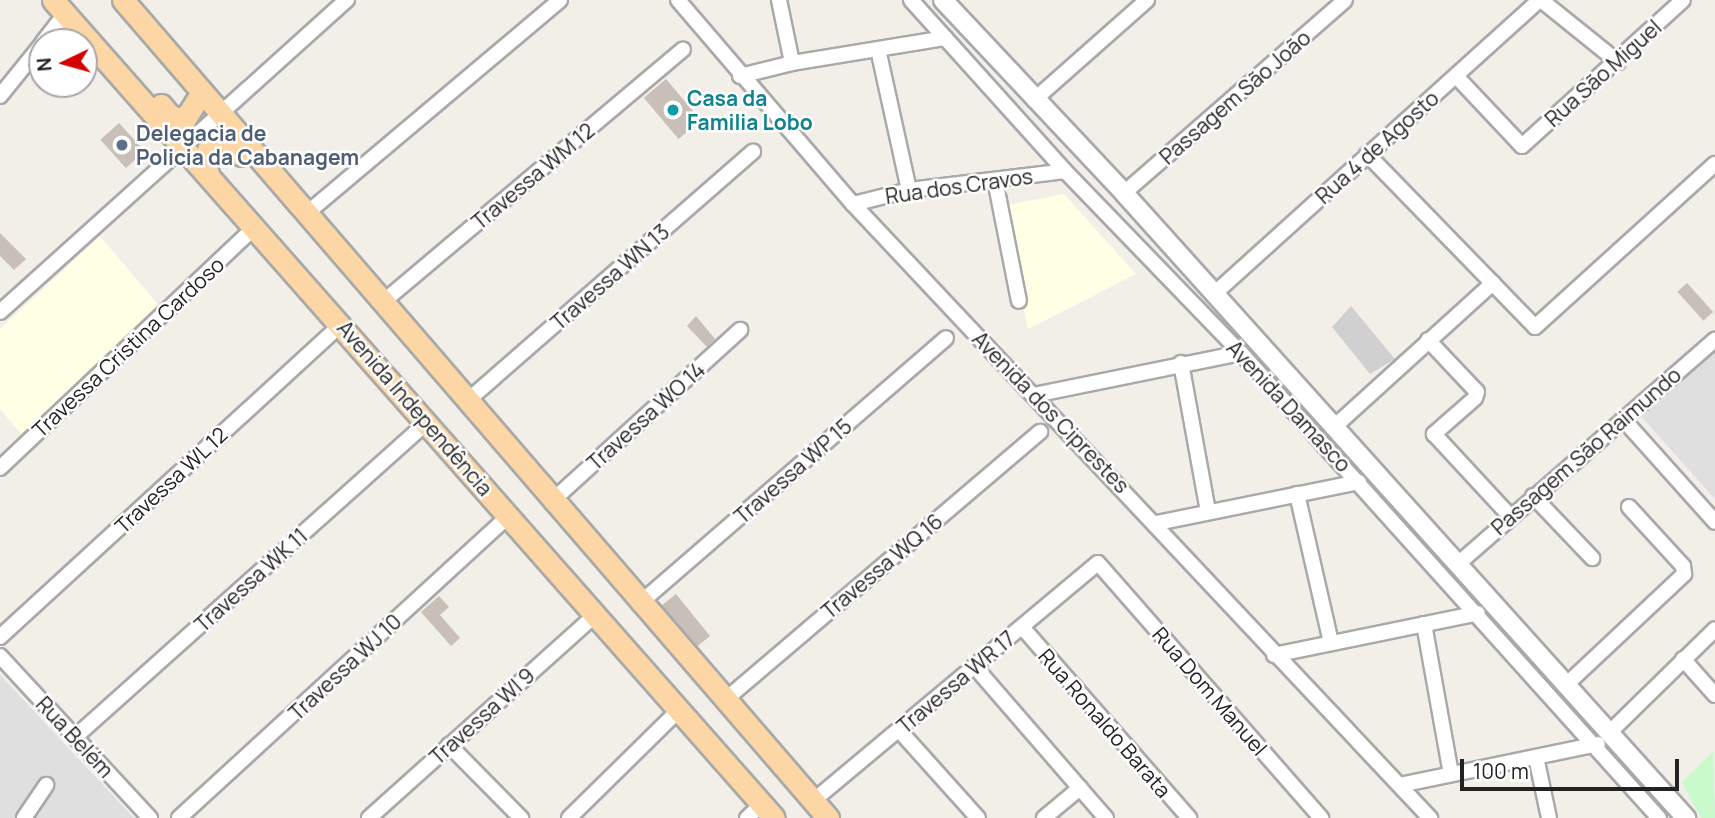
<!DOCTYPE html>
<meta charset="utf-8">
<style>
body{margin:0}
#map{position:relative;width:1715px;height:818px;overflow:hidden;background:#f2efe9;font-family:Manrope,sans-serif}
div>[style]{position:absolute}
.residential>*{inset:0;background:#e0dfdf}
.education>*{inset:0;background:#ffffe5}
.religious>*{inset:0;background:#d0d0d0}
.park>*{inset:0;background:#c8facc}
.building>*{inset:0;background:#c7bfb8;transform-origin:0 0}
.roads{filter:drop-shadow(2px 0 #a9a9a9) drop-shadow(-2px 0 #a9a9a9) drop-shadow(0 2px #a9a9a9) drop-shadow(0 -2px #a9a9a9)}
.minor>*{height:14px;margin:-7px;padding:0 7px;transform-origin:7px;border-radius:7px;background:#fff}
.tertiary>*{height:18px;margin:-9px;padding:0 9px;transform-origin:9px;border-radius:9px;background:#fff}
.primary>*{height:21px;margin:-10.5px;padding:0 10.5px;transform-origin:10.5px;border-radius:10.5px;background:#fcd6a4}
.dots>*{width:19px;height:19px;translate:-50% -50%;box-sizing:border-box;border:4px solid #fff;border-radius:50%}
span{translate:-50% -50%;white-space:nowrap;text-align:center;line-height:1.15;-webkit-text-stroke:5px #fff;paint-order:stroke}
.street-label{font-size:21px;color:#222}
.culture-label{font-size:21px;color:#0d838f;font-weight:700}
.left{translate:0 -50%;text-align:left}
.service-label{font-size:21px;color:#4e5e75;font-weight:700}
.north{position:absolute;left:28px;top:28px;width:70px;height:70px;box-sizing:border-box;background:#fff;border:2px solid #a7a7a7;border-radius:50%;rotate:265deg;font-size:19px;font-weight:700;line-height:28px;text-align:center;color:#222}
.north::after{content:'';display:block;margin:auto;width:24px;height:32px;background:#d40000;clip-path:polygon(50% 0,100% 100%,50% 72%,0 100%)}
.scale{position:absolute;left:1460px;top:759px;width:219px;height:32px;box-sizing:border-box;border:4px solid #222;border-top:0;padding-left:9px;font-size:21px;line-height:24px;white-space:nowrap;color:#222;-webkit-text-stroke:5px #fff;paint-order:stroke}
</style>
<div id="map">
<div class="residential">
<i style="clip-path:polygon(1715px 336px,1715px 499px,1638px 413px)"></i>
<i style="clip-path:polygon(0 675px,134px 818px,0 818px)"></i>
</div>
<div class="education">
<i style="clip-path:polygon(1064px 194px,1136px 274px,1028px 329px,1002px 206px)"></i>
<i style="clip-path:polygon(100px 236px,161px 308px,21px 434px,0 409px,0 329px)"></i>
</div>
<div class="religious">
<i style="clip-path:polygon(1351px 306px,1395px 359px,1370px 374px,1332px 327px)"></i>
</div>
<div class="park">
<i style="clip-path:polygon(1713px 752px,1715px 818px,1701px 818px,1682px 782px)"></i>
</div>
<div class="building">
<i style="left:666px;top:79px;width:54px;height:29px;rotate:50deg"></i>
<i style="left:119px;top:123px;width:38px;height:25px;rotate:48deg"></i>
<i style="clip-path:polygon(0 233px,26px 259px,14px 270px,0 256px)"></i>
<i style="left:1687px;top:283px;width:39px;height:13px;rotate:48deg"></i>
<i style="clip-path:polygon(696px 316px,715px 339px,707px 347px,687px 326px)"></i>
<i style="left:676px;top:594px;width:54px;height:18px;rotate:51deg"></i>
<i style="clip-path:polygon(439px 596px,449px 607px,440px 615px,460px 638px,451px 646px,421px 612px)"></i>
</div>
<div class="roads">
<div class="minor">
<i style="left:678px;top:0;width:269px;rotate:49.4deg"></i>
<i style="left:853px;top:204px;width:843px;rotate:46.78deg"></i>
<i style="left:779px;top:0;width:64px;rotate:78.3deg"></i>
<i style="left:911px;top:0;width:230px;rotate:48deg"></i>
<i style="left:1065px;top:171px;width:253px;rotate:46deg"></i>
<i style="left:1241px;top:353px;width:625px;rotate:48.05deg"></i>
<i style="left:1541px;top:0;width:99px;rotate:38.8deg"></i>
<i style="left:43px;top:42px;width:36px;rotate:-52deg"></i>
<i style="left:878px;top:49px;width:144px;rotate:77.6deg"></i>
<i style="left:740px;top:76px;width:54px;rotate:-14deg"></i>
<i style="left:792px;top:63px;width:155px;rotate:-9.3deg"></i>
<i style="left:1456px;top:76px;width:96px;rotate:46.7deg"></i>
<i style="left:1522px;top:146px;width:217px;rotate:-42.2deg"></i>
<i style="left:0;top:96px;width:67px;rotate:-51.1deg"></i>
<i style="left:1034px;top:100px;width:151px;rotate:-41.5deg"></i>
<i style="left:1367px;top:154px;width:241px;rotate:45.8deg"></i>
<i style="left:1535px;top:327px;width:243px;rotate:-42.2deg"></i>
<i style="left:995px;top:180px;width:123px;rotate:78.8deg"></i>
<i style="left:1124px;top:193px;width:293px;rotate:-41.1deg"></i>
<i style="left:853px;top:204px;width:58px;rotate:-14deg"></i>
<i style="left:909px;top:190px;width:157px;rotate:-6.9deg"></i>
<i style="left:306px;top:214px;width:332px;rotate:-40.1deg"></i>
<i style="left:1214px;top:294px;width:438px;rotate:-42.1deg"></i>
<i style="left:383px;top:302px;width:392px;rotate:-40.1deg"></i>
<i style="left:0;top:312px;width:467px;rotate:-42deg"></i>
<i style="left:1428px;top:340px;width:71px;rotate:46.7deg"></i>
<i style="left:1477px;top:392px;width:6px;rotate:108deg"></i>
<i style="left:1475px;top:398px;width:55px;rotate:138.7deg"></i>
<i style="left:1434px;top:434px;width:110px;rotate:47.2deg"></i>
<i style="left:1181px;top:363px;width:150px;rotate:79.7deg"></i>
<i style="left:1034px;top:395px;width:211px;rotate:-11.5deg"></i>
<i style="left:466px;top:402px;width:381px;rotate:-41.1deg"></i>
<i style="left:1623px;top:419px;width:138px;rotate:48.2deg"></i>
<i style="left:1333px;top:428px;width:216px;rotate:-42.2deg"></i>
<i style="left:0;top:468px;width:351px;rotate:-43.4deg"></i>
<i style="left:1297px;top:494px;width:152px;rotate:77.1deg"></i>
<i style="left:1533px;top:496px;width:86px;rotate:46.4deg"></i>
<i style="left:551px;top:502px;width:256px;rotate:-42.3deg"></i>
<i style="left:1157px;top:523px;width:206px;rotate:-11.5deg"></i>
<i style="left:1459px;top:563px;width:340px;rotate:-41.1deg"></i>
<i style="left:639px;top:604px;width:406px;rotate:-40.9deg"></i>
<i style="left:1424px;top:624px;width:152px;rotate:79.8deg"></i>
<i style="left:1022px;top:627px;width:254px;rotate:48.8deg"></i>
<i style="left:0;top:637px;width:463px;rotate:-42.5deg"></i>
<i style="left:1274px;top:655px;width:208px;rotate:-11.6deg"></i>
<i style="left:0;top:656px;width:221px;rotate:47.2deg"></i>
<i style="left:1683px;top:659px;width:48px;rotate:48.4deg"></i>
<i style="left:975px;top:667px;width:200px;rotate:49.1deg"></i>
<i style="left:1567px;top:684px;width:161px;rotate:-43.2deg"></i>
<i style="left:1684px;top:574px;width:8px;rotate:-97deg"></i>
<i style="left:1683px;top:566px;width:80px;rotate:-132.5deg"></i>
<i style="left:725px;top:700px;width:414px;rotate:-40.4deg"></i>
<i style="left:899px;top:730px;width:118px;rotate:48.1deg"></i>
<i style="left:1610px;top:732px;width:147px;rotate:-44.4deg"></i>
<i style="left:75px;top:737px;width:472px;rotate:-41.8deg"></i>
<i style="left:449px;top:745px;width:103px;rotate:45.4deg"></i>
<i style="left:1536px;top:757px;width:62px;rotate:78deg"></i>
<i style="left:1400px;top:785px;width:202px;rotate:-11.7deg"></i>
<i style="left:813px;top:801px;width:371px;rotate:-39.9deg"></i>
<i style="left:1098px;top:563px;width:339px;rotate:48.8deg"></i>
<i style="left:24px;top:818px;width:40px;rotate:-56deg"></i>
<i style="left:179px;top:818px;width:449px;rotate:-42.5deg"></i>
<i style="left:369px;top:818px;width:305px;rotate:-41.9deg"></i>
<i style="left:569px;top:818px;width:154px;rotate:-44.5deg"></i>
<i style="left:747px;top:818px;width:21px;rotate:-43deg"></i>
<i style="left:1044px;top:818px;width:47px;rotate:-39.8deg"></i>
</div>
<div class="tertiary">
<i style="left:943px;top:0;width:265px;rotate:46.8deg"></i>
<i style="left:1124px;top:193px;width:841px;rotate:48.04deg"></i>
</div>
<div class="primary">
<i style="left:53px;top:0;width:1090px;rotate:48.61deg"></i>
<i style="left:123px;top:0;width:1080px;rotate:49.24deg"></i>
<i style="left:161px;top:105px;width:16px;rotate:50deg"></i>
<i style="left:171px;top:117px;width:14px;rotate:8deg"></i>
<i style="left:185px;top:119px;width:31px;rotate:-58deg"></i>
<i style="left:208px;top:173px;width:13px;rotate:-113deg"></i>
<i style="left:203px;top:161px;width:22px;rotate:-66deg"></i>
<i style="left:212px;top:141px;width:12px;rotate:-14deg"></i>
<i style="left:224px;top:138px;width:24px;rotate:45deg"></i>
</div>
</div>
<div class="dots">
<i style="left:673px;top:110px;background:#0f9aa8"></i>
<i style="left:122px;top:145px;background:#5c6f8a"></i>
</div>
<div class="street-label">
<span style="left:1603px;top:73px;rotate:-42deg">Rua São Miguel</span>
<span style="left:1235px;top:97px;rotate:-41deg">Passagem São João</span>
<span style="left:1377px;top:147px;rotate:-42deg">Rua 4 de Agosto</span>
<span style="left:533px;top:176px;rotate:-40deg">Travessa WM 12</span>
<span style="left:959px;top:186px;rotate:-8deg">Rua dos Cravos</span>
<span style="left:610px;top:277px;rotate:-41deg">Travessa WN 13</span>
<span style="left:128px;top:347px;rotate:-43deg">Travessa Cristina Cardoso</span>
<span style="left:1289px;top:406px;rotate:47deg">Avenida Damasco</span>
<span style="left:415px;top:408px;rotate:49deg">Avenida Independência</span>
<span style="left:1051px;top:412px;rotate:46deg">Avenida dos Ciprestes</span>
<span style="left:646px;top:416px;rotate:-42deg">Travessa WO 14</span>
<span style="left:1586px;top:451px;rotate:-41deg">Passagem São Raimundo</span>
<span style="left:793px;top:471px;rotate:-41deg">Travessa WP 15</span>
<span style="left:171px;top:480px;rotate:-43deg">Travessa WL 12</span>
<span style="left:882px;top:566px;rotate:-40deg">Travessa WQ 16</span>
<span style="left:251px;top:580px;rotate:-42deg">Travessa WK 11</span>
<span style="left:345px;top:667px;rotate:-43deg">Travessa WJ 10</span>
<span style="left:956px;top:682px;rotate:-40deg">Travessa WR 17</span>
<span style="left:1210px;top:691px;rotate:49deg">Rua Dom Manuel</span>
<span style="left:482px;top:716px;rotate:-42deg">Travessa WI 9</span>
<span style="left:1105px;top:723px;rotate:49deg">Rua Ronaldo Barata</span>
<span style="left:75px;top:737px;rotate:47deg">Rua Belém</span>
</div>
<div class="culture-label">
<span class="left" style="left:687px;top:110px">Casa da<br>Familia Lobo</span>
</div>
<div class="service-label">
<span class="left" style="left:136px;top:145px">Delegacia de<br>Policia da Cabanagem</span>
</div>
<div class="north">N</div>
<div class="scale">100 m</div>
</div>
